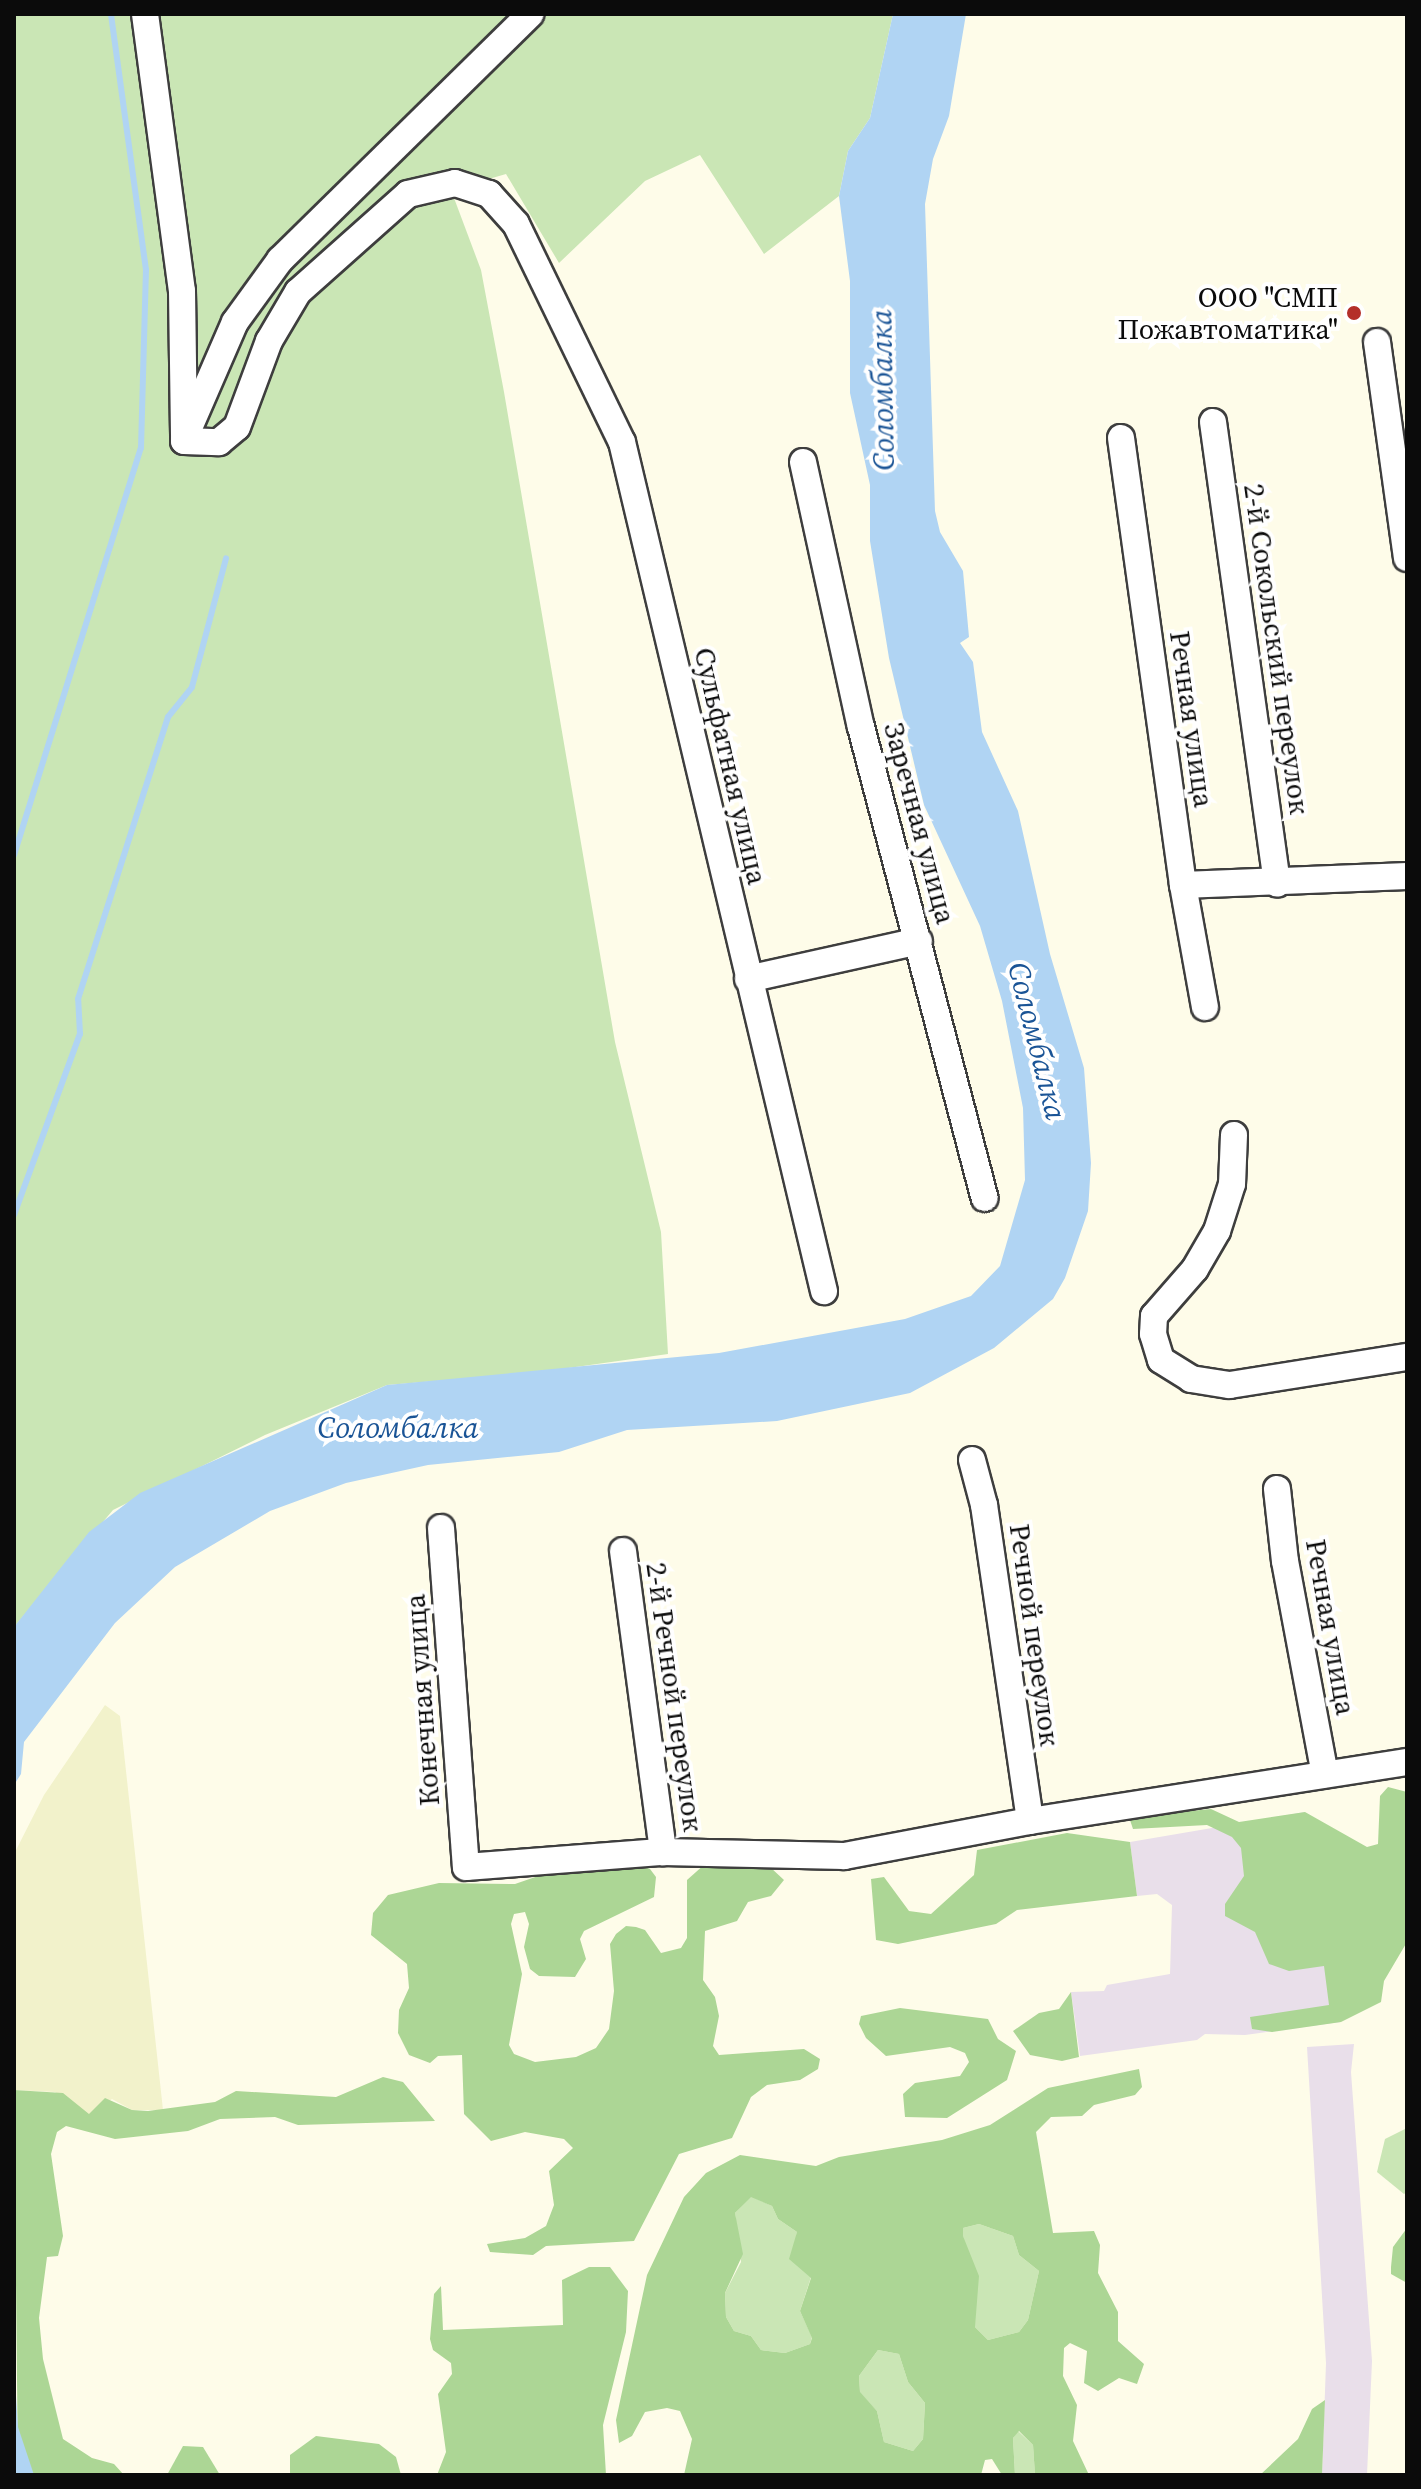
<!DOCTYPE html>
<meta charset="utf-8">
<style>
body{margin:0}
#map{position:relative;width:1421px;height:2489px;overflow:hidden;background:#fefce9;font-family:"Source Serif 4",serif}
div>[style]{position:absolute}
.industrial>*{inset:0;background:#e9dfea}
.farmland>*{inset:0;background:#f2f2cb}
.green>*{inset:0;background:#cae6b5}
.forest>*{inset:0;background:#acd695}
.water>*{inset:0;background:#b0d4f3}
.stream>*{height:6px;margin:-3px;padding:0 3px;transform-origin:3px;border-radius:3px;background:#b0d4f3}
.roads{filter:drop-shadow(2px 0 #3e3e3e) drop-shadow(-2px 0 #3e3e3e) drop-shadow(0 2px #3e3e3e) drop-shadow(0 -2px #3e3e3e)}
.minor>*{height:26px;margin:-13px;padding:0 13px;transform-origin:13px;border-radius:13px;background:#fff}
.dots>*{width:22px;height:22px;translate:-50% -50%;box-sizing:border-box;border:4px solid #fff;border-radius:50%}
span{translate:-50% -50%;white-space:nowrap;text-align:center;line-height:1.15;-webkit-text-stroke:8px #fff;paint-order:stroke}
.poi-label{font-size:28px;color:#0b0b0b}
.right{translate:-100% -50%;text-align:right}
.street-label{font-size:28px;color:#0b0b0b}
.water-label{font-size:30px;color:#1a5496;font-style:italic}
.frame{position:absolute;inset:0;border:16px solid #0b0b0b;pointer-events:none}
</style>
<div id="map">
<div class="industrial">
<i style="clip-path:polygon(1305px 1812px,1341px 2022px,1245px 2035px,1205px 2034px,1197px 2040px,1080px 2056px,1071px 1992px,1104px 1991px,1107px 1985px,1170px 1974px,1172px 1905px,1157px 1894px,1137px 1896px,1130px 1842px)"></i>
<i style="clip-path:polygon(1354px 2044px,1351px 2072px,1372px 2361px,1367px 2475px,1322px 2475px,1326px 2363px,1307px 2047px)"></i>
</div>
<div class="farmland">
<i style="clip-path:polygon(105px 1705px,120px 1716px,163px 2110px,132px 2110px,112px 2099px,89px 2115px,55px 2092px,14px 2090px,14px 1854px,44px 1795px)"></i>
</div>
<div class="green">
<i style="clip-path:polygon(14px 14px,893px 14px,870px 118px,848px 151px,839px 196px,764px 254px,700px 155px,645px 181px,559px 263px,506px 174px,451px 190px,481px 270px,504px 392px,615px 1042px,661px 1232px,668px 1354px,533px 1373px,387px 1385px,265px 1435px,113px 1510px,14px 1627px)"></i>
<i style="clip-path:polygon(1407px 2128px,1407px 2192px,1404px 2194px,1377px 2172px,1385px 2139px)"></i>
<i style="clip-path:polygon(751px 2196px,772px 2206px,778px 2219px,797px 2232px,795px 2246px,811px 2277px,800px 2311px,812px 2337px,810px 2344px,785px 2353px,761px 2350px,751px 2336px,734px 2331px,726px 2317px,725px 2293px,741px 2262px,735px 2213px)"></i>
<i style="clip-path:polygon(979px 2224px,1013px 2236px,1019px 2255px,1039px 2271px,1028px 2320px,1019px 2332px,988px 2340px,975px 2327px,963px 2236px,963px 2228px)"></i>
<i style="clip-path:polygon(878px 2350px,899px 2354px,908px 2382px,925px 2403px,923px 2439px,913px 2451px,884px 2442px,877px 2411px,860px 2393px,859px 2376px)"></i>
<i style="clip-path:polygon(1018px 2431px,1033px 2445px,1035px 2475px,1015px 2475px,1013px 2438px)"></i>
</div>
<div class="forest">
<i style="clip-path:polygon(1388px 1787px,1407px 1792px,1407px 1942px,1384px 1981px,1381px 2002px,1341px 2022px,1272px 2032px,1252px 2029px,1250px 2017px,1329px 2005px,1324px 1966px,1289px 1971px,1269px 1964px,1255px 1932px,1225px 1916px,1225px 1904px,1244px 1876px,1241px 1848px,1232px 1837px,1207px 1825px,1133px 1829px,1129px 1817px,1211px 1809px,1239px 1822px,1305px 1812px,1367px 1847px,1378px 1844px,1380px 1796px)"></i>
<i style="clip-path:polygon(1067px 1833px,1130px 1842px,1137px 1896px,1017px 1910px,996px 1924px,898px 1944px,876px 1940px,871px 1879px,884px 1877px,909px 1911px,931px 1914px,974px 1875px,977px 1850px)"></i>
<i style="clip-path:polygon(705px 1864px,770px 1867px,784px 1880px,771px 1896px,748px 1902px,737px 1921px,705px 1931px,703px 1980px,715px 1997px,719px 2016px,713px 2046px,719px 2055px,804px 2049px,820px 2059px,818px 2069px,800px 2080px,767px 2085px,751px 2097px,732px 2138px,679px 2154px,634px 2241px,546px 2246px,533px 2255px,490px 2252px,487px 2244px,525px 2238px,546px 2226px,554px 2205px,549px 2171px,573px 2148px,564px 2139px,525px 2132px,491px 2141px,464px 2114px,462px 2055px,438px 2056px,430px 2063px,409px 2055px,398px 2033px,399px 2010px,409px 1988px,407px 1964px,371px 1935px,373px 1913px,388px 1895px,439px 1883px,515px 1884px,544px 1874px,640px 1865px,650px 1869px,656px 1877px,654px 1897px,584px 1931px,580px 1939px,586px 1959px,575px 1977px,539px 1976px,530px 1969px,524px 1947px,529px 1924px,525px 1912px,514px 1914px,511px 1924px,522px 1974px,509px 2045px,514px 2054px,535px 2062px,576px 2057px,596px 2048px,609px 2029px,614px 1991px,610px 1944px,616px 1934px,626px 1926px,636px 1927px,645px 1930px,661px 1953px,681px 1948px,687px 1938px,687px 1880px)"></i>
<i style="clip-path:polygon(1071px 1992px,1079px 2057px,1062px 2061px,1030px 2055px,1013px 2031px,1039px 2013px,1059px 2009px)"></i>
<i style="clip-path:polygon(900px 2008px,988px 2019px,998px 2039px,1016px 2051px,1007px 2080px,947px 2118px,905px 2117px,903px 2094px,915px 2083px,960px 2076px,969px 2062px,965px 2053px,950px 2047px,886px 2056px,866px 2038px,859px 2024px,861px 2016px)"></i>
<i style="clip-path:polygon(evenodd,1139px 2069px,1142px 2087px,1135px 2095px,1094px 2105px,1082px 2116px,1051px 2117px,1036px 2132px,1053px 2233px,1094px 2231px,1100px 2245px,1098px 2273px,1118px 2312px,1118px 2341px,1144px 2364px,1137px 2384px,1119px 2378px,1098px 2391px,1084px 2383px,1087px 2351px,1070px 2343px,1064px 2348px,1063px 2376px,1077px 2405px,1073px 2441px,1089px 2475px,1035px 2475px,1033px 2445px,1019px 2431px,1013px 2438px,1015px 2475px,1002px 2475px,992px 2459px,985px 2460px,981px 2475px,684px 2475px,692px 2439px,680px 2411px,667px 2408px,645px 2412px,632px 2436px,619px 2443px,616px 2420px,647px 2275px,684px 2197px,706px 2173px,740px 2155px,816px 2166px,839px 2157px,942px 2140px,990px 2125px,1048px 2088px,1139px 2069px,751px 2197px,772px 2206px,778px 2219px,797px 2232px,789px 2259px,811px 2278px,800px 2311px,812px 2338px,810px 2344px,785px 2353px,761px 2350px,751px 2336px,734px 2331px,726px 2317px,725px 2293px,743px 2254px,735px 2213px,751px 2197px,1139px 2069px,979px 2224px,1013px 2236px,1019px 2255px,1039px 2271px,1028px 2320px,1019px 2332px,988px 2340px,975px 2327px,979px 2276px,963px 2236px,963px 2228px,979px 2224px,1139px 2069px,878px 2350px,899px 2354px,908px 2382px,925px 2403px,923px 2439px,913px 2451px,884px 2442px,877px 2411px,860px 2392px,859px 2376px,878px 2350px)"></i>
<i style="clip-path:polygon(383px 2077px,403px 2082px,435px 2121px,298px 2125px,275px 2117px,220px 2119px,188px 2131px,115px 2139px,66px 2126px,57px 2132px,51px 2154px,63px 2236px,58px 2256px,47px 2257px,39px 2318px,43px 2359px,63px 2439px,92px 2458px,114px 2464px,124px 2475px,18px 2475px,14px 2090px,63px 2093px,89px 2114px,105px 2098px,132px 2110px,148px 2111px,215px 2102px,236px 2091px,336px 2097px)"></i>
<i style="clip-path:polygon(1407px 2228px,1407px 2283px,1391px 2274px,1391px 2267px,1393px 2247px)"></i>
<i style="clip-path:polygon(589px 2267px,610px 2267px,628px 2291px,626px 2332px,603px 2425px,606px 2475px,437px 2475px,446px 2452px,438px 2394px,452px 2374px,451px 2363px,433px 2350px,430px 2339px,434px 2294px,441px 2286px,443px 2330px,563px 2325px,562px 2280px)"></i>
<i style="clip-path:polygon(1325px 2400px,1322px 2475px,1260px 2475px,1298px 2439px,1312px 2409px)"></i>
<i style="clip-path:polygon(316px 2436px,379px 2444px,396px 2457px,401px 2475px,290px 2475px,290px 2455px)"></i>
<i style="clip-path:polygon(183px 2446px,203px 2447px,220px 2475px,167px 2475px)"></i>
</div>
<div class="water">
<i style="clip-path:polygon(893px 14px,966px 14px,949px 116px,933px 159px,925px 204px,935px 511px,940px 532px,963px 571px,969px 637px,960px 643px,973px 662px,982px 732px,1018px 811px,1050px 954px,1084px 1068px,1091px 1163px,1088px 1211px,1065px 1278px,1053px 1299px,994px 1348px,910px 1393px,777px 1421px,627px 1430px,559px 1452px,428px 1465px,346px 1483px,270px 1511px,175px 1567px,115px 1623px,24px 1742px,21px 1774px,14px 1785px,14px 1627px,89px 1532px,140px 1493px,387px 1385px,719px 1353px,905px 1319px,971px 1296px,1000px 1266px,1025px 1180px,1023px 1108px,1002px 1001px,980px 926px,924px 805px,889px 658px,870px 541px,870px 485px,850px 393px,850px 281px,839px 196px,848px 151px,870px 118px)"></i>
<i style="clip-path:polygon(14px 2364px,18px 2427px,34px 2475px,14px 2475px)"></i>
</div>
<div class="stream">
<i style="left:14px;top:855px;width:426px;rotate:-72.7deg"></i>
<i style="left:141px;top:448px;width:178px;rotate:-88.4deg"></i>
<i style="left:146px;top:270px;width:258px;rotate:-97.8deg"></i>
<i style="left:14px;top:1215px;width:193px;rotate:-70deg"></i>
<i style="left:80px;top:1034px;width:35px;rotate:-93deg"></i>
<i style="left:78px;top:999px;width:296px;rotate:-72.3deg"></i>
<i style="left:168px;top:717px;width:38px;rotate:-51deg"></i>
<i style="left:192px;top:687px;width:133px;rotate:-75.2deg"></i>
</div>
<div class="roads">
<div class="minor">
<i style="left:145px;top:14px;width:279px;rotate:82.4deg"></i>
<i style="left:182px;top:291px;width:150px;rotate:89.2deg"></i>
<i style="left:184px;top:441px;width:35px;rotate:2deg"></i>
<i style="left:219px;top:442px;width:23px;rotate:-40deg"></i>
<i style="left:237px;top:427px;width:92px;rotate:-69.6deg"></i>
<i style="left:269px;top:341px;width:57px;rotate:-59.4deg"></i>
<i style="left:298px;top:292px;width:147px;rotate:-41.7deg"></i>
<i style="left:408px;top:194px;width:48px;rotate:-13.2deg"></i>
<i style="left:455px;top:183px;width:36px;rotate:18deg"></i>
<i style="left:489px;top:194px;width:40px;rotate:48deg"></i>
<i style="left:516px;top:224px;width:242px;rotate:64.1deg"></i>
<i style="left:622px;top:442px;width:873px;rotate:76.62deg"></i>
<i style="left:1377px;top:342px;width:218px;rotate:82.1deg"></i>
<i style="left:1213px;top:422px;width:466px;rotate:82.1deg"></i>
<i style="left:185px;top:437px;width:125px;rotate:-66.5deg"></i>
<i style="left:235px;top:322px;width:77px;rotate:-54deg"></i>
<i style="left:280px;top:260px;width:351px;rotate:-44.5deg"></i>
<i style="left:1121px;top:438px;width:451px;rotate:82.1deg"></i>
<i style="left:1183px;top:885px;width:124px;rotate:79.8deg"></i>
<i style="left:803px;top:462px;width:271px;rotate:77.7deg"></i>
<i style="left:861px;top:727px;width:487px;rotate:75.3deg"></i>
<i style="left:1183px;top:885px;width:224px;rotate:-2.3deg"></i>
<i style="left:748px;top:979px;width:175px;rotate:-12.5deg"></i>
<i style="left:1234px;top:1135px;width:49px;rotate:92.3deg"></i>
<i style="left:1232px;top:1184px;width:49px;rotate:107.7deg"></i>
<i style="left:1217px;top:1231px;width:44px;rotate:120.1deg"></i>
<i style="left:1195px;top:1269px;width:62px;rotate:131.1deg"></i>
<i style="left:1154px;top:1316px;width:18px;rotate:93deg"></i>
<i style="left:1153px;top:1334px;width:27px;rotate:73deg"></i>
<i style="left:1161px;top:1360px;width:36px;rotate:32deg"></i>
<i style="left:1191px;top:1379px;width:39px;rotate:9deg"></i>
<i style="left:1230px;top:1385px;width:179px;rotate:-9deg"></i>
<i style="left:972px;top:1460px;width:47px;rotate:75.1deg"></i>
<i style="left:984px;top:1505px;width:319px;rotate:81.7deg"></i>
<i style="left:1277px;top:1489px;width:72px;rotate:83.7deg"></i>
<i style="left:1285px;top:1561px;width:217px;rotate:79.4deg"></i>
<i style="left:441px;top:1528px;width:340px;rotate:85.8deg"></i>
<i style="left:466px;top:1867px;width:198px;rotate:-4.4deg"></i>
<i style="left:663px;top:1852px;width:181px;rotate:1.3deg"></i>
<i style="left:844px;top:1856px;width:189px;rotate:-10.7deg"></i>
<i style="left:1030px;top:1821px;width:382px;rotate:-8.9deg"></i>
<i style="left:623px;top:1551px;width:304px;rotate:82.4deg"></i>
</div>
</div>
<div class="dots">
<i style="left:1354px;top:313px;background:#b42f29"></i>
</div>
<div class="poi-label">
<span class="right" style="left:1338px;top:313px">ООО "СМП<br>Пожавтоматика"</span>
</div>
<div class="street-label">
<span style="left:1277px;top:649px;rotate:82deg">2-й Сокольский переулок</span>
<span style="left:1192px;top:719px;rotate:82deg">Речная улица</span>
<span style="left:731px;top:766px;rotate:77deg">Сульфатная улица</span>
<span style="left:920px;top:823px;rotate:75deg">Заречная улица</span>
<span style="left:1331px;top:1627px;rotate:80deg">Речная улица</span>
<span style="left:1035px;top:1635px;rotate:82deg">Речной переулок</span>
<span style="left:675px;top:1697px;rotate:82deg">2-й Речной переулок</span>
<span style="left:422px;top:1700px;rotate:-94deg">Конечная улица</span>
</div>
<div class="water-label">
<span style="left:883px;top:390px;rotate:-91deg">Соломбалка</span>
<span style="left:1037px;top:1041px;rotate:76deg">Соломбалка</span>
<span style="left:398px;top:1428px">Соломбалка</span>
</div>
<div class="frame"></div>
</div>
